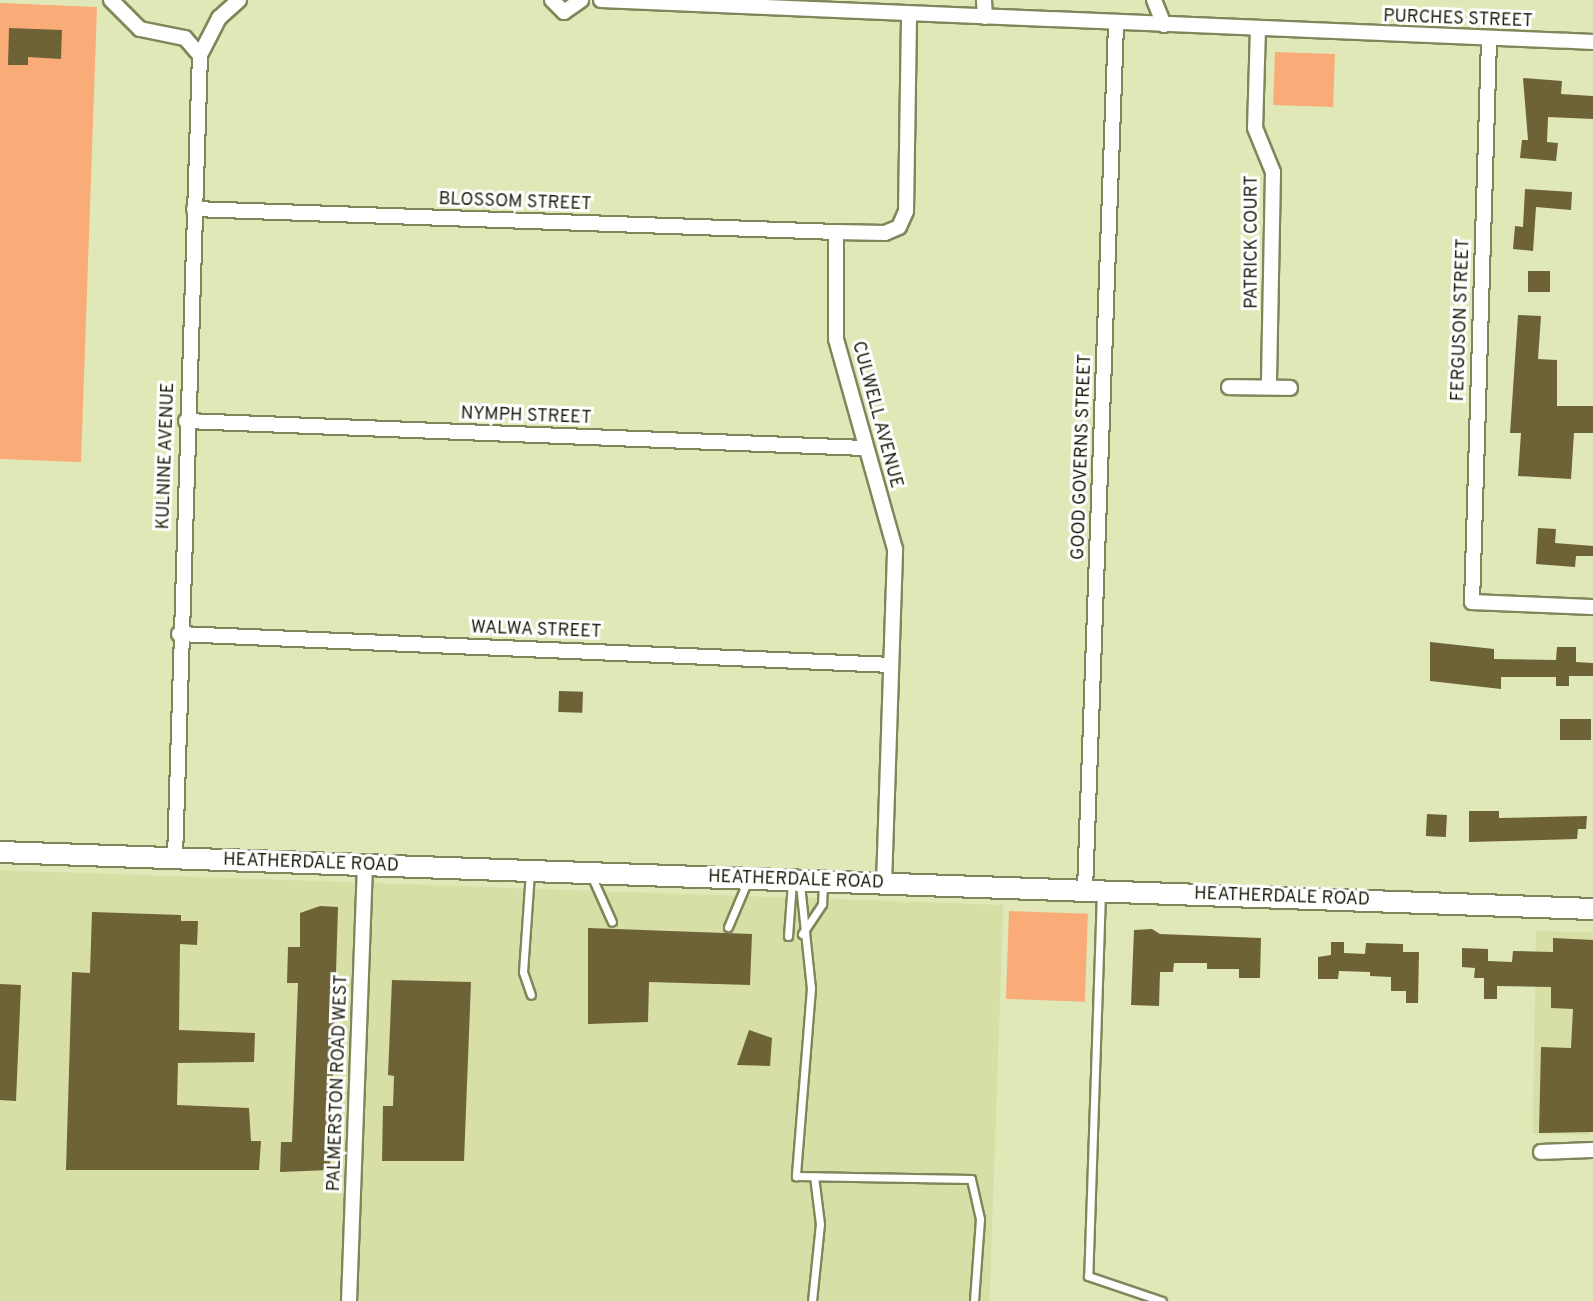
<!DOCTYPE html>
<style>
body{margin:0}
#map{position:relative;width:1593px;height:1301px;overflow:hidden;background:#e1e8b8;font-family:Overpass,sans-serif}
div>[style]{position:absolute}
.built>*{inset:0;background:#d7dfa7;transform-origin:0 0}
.green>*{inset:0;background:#faac78;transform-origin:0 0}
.building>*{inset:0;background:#6e6237;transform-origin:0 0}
.roads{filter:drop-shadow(2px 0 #80865a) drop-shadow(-2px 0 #80865a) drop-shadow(0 2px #80865a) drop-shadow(0 -2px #80865a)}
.lane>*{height:7px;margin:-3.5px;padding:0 3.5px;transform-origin:3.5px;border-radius:3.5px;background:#fff}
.street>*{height:14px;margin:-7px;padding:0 7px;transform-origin:7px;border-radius:7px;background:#fff}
.secondary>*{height:20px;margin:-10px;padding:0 10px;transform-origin:10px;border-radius:10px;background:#fff}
span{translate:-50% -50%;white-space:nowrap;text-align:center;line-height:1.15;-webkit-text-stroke:6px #fff;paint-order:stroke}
.street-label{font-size:18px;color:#1d1f0d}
</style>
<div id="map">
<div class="built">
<i style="left:0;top:870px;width:1004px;height:431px;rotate:2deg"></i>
<i style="left:1536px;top:931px;width:57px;height:203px;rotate:1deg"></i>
</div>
<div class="green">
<i style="clip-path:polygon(0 3px,97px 7px,81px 462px,0 459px)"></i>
<i style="left:1275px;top:52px;width:60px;height:53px;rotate:2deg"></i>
<i style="left:1009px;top:911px;width:79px;height:88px;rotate:2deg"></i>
</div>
<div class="building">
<i style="clip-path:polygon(9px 28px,62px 30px,61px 59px,28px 57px,28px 65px,8px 65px)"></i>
<i style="clip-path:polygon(1523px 78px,1562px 81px,1561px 94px,1593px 96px,1593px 119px,1548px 117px,1547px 142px,1558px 143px,1556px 161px,1520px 158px,1522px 140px,1528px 140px)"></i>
<i style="clip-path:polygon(1525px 189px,1572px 192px,1571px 210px,1536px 207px,1533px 251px,1513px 249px,1515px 226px,1523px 227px)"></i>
<i style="left:1528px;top:271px;width:22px;height:21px"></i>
<i style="clip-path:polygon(1518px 315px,1541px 316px,1538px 359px,1557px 360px,1557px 406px,1593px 406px,1593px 433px,1574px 433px,1571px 479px,1518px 476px,1521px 433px,1510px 433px)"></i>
<i style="clip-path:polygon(1538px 528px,1556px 529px,1555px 543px,1593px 546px,1593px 556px,1576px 556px,1575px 567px,1536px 564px)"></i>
<i style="clip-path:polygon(1430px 642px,1494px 649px,1494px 659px,1556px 660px,1557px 647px,1576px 647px,1576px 662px,1593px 663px,1593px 676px,1569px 676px,1569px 686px,1556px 686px,1556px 677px,1501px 677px,1501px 689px,1430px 681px)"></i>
<i style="left:559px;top:691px;width:24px;height:21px;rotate:2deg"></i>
<i style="left:1591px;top:719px;width:21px;height:31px;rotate:90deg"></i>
<i style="clip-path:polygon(1469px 811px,1499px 811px,1499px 818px,1587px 816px,1586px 829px,1578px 829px,1577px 839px,1469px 842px)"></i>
<i style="left:1427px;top:814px;width:20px;height:22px;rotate:3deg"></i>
<i style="clip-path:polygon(320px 906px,338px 907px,330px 1170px,280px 1172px,281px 1142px,292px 1142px,294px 1092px,298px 983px,287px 983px,288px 947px,300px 947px,300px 913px)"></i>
<i style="clip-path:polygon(92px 912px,181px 915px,181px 921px,198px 921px,197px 945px,180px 944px,179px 1030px,255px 1033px,254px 1062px,178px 1063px,177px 1105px,249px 1108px,251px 1141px,261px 1141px,259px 1170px,66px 1170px,72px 972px,90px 973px)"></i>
<i style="clip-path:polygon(588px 928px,752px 934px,750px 985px,649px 982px,648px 1022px,588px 1024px)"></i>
<i style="clip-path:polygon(1152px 929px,1160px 934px,1261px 938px,1260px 978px,1239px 978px,1239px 969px,1207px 969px,1207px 963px,1174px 963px,1173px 972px,1160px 972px,1159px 1006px,1131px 1005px,1134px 930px)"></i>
<i style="clip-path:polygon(1553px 938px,1593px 940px,1593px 1132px,1539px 1133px,1541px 1047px,1571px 1048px,1573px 1009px,1551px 1008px,1551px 987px,1497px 986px,1497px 999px,1484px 999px,1484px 978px,1474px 978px,1475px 968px,1462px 967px,1462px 948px,1488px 949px,1488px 961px,1512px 962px,1513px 951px,1553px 952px)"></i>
<i style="clip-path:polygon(1331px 942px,1344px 942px,1344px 953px,1365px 954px,1366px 943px,1403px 944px,1403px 952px,1419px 952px,1418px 1003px,1406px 1003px,1406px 991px,1391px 991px,1391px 977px,1370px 976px,1370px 972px,1339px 971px,1338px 979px,1318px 979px,1318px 957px,1331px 955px)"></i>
<i style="clip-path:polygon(392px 980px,471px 982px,464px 1161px,382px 1161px,383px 1106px,393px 1106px,394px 1076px,388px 1075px)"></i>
<i style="clip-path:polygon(0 984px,21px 985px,16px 1101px,0 1100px)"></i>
<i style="clip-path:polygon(749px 1030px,772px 1038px,770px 1066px,737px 1065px)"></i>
</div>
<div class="roads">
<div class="lane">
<i style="left:530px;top:872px;width:100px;rotate:94deg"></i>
<i style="left:523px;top:972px;width:24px;rotate:71deg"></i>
<i style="left:591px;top:875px;width:51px;rotate:65.9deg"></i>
<i style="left:800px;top:884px;width:105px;rotate:84deg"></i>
<i style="left:811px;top:988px;width:189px;rotate:94.6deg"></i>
<i style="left:796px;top:1176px;width:175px;rotate:1deg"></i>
<i style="left:971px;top:1179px;width:41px;rotate:77.3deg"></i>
<i style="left:980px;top:1219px;width:82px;rotate:94.2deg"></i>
<i style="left:1101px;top:892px;width:384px;rotate:91.9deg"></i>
<i style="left:1088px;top:1276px;width:78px;rotate:18.7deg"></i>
<i style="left:728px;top:927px;width:49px;rotate:-67.1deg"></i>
<i style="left:802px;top:934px;width:36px;rotate:-56deg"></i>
<i style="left:822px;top:904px;width:21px;rotate:-87deg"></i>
<i style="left:788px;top:936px;width:55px;rotate:-85.8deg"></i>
<i style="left:812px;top:1301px;width:77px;rotate:-84.1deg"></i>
<i style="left:820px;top:1224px;width:48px;rotate:-97.1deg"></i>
</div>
<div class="street">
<i style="left:111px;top:0;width:41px;rotate:45deg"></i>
<i style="left:140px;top:29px;width:46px;rotate:11.3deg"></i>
<i style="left:185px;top:38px;width:23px;rotate:49deg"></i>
<i style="left:552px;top:0;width:17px;rotate:45deg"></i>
<i style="left:564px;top:12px;width:21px;rotate:-35deg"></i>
<i style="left:601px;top:0;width:993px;rotate:2.42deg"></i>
<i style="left:984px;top:0;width:17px;rotate:87deg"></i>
<i style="left:1154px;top:0;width:27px;rotate:68deg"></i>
<i style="left:1258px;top:28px;width:100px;rotate:91.7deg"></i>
<i style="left:1255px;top:128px;width:48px;rotate:67.8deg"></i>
<i style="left:1273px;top:172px;width:215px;rotate:91.1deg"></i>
<i style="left:1489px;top:40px;width:562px;rotate:91.73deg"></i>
<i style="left:1472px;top:602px;width:121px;rotate:2.4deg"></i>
<i style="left:194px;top:209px;width:642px;rotate:2.05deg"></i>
<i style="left:1229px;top:387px;width:61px;rotate:0.9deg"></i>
<i style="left:186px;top:421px;width:680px;rotate:2.28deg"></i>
<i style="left:179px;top:634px;width:713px;rotate:2.49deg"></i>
<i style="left:175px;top:858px;width:803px;rotate:-88.22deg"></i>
<i style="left:200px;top:55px;width:42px;rotate:-62.8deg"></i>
<i style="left:219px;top:18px;width:27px;rotate:-42deg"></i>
<i style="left:884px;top:884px;width:335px;rotate:-88.1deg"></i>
<i style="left:895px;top:549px;width:218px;rotate:-105.7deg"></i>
<i style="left:836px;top:339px;width:107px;rotate:-90deg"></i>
<i style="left:836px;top:232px;width:49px;rotate:1.2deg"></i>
<i style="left:885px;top:233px;width:15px;rotate:-23deg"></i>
<i style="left:899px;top:227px;width:17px;rotate:-66deg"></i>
<i style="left:906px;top:211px;width:197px;rotate:-89.1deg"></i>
<i style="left:1085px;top:891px;width:868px;rotate:-87.95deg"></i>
<i style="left:1541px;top:1152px;width:52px;rotate:-2.2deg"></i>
<i style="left:349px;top:1301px;width:435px;rotate:-87.9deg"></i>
</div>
<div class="secondary">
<i style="left:0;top:852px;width:1594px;rotate:2.05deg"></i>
</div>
</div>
<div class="street-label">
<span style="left:1458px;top:20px;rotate:2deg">PURCHES STREET</span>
<span style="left:515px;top:203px;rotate:2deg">BLOSSOM STREET</span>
<span style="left:1253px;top:242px;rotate:-90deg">PATRICK COURT</span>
<span style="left:1462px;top:320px;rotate:-88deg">FERGUSON STREET</span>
<span style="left:876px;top:415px;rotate:75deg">CULWELL AVENUE</span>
<span style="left:526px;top:417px;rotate:2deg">NYMPH STREET</span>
<span style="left:167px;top:456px;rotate:-88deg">KULNINE AVENUE</span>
<span style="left:1083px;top:457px;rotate:-88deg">GOOD GOVERNS STREET</span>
<span style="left:536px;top:631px;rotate:2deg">WALWA STREET</span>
<span style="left:311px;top:864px;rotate:2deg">HEATHERDALE ROAD</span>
<span style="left:796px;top:881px;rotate:2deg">HEATHERDALE ROAD</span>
<span style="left:1282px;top:898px;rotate:2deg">HEATHERDALE ROAD</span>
<span style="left:339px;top:1083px;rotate:-88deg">PALMERSTON ROAD WEST</span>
</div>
</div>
